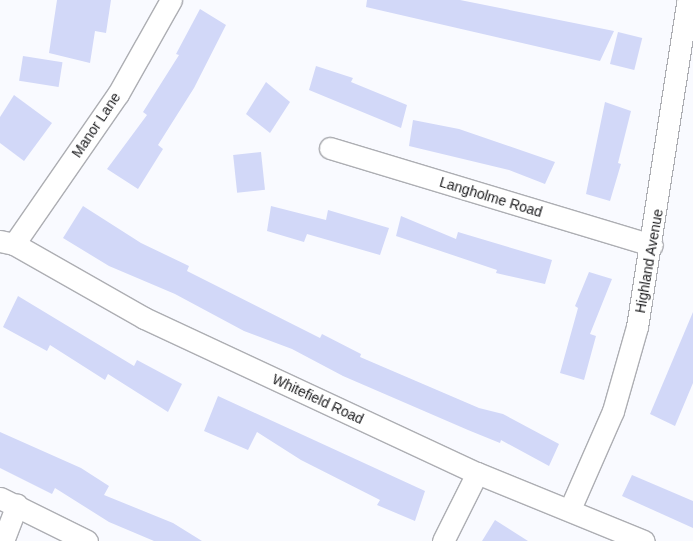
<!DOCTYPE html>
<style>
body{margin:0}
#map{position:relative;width:693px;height:541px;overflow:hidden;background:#f9faff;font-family:Helvetica,sans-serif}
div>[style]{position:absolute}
.building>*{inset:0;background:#d2d8f8;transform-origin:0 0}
.roads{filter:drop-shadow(1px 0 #adaeb3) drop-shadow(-1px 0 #adaeb3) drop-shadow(0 1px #adaeb3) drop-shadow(0 -1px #adaeb3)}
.street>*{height:21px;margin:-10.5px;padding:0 10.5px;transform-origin:10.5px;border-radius:10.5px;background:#fff}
span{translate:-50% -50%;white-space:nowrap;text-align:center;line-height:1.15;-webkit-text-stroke:5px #fff;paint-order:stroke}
.street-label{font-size:14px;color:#212123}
</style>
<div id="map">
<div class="building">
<i style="clip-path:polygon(57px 0,111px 0,106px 33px,95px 31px,90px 63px,49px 53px)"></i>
<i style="clip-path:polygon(367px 0,460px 0,614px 31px,600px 61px,366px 7px)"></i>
<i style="clip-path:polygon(200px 9px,226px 25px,194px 88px,158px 145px,163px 149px,138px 189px,107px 169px,147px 115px,143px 112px,179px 55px,176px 54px)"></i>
<i style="left:618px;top:32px;width:25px;height:33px;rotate:14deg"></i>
<i style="left:23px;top:56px;width:40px;height:25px;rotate:9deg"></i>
<i style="clip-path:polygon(316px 66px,353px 78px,351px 82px,407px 105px,401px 128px,309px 90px)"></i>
<i style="clip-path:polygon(266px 82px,290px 102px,270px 133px,246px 114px)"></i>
<i style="clip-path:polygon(14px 95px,52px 123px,24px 161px,0 143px,0 117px)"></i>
<i style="clip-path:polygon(605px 102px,631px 111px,618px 163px,621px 164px,610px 201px,586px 194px)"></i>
<i style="clip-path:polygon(413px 120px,459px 129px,555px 162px,545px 184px,509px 170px,409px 146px)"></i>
<i style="left:261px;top:152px;width:38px;height:28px;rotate:84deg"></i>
<i style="clip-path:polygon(83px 206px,141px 243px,189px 266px,187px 271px,320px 338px,322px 334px,361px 354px,360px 357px,479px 408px,503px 414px,559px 444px,549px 466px,501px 440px,500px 443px,468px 430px,343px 376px,292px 349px,244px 331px,175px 294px,109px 266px,63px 238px)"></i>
<i style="clip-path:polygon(271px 206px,326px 220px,328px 210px,389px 228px,380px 255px,307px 234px,304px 242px,267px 231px)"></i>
<i style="clip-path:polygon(401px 216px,456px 239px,458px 232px,552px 260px,545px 284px,496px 273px,497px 270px,396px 236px)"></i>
<i style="clip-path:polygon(589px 272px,612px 279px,590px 334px,596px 336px,584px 380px,560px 373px,578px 308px,575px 306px)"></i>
<i style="clip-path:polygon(18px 296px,134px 366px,137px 360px,182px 384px,168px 412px,108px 374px,105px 380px,50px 345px,47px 351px,3px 327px)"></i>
<i style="clip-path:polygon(693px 312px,693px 383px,675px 426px,650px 414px)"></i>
<i style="clip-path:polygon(218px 396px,425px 491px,415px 521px,377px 505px,380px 500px,301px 460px,257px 432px,248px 450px,204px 431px)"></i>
<i style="clip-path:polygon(0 432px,81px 468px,109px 486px,104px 495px,173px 523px,202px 541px,154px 541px,109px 522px,55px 488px,52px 494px,0 468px)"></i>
<i style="clip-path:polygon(632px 475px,693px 501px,693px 528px,622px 496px)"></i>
<i style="clip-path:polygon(495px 520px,528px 541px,482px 541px)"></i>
</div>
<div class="roads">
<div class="street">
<i style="left:330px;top:148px;width:336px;rotate:16.8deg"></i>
<i style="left:0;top:241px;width:14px;rotate:12deg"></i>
<i style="left:14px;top:244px;width:150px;rotate:29.6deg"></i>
<i style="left:144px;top:318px;width:367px;rotate:25deg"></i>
<i style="left:477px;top:473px;width:180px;rotate:22.2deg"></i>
<i style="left:14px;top:244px;width:183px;rotate:-55.3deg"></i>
<i style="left:118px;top:94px;width:108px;rotate:-60.6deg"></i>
<i style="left:0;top:498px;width:97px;rotate:26.3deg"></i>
<i style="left:570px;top:509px;width:107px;rotate:-66.3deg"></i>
<i style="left:613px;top:411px;width:87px;rotate:-74.1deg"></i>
<i style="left:637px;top:327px;width:328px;rotate:-81.2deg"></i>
<i style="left:3px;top:541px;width:39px;rotate:-69deg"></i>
<i style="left:443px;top:541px;width:76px;rotate:-63.4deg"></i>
</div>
</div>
<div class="street-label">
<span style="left:96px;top:125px;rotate:-56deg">Manor Lane</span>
<span style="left:491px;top:197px;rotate:17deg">Langholme Road</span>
<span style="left:649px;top:261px;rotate:-80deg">Highland Avenue</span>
<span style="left:318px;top:399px;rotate:25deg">Whitefield Road</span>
</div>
</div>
